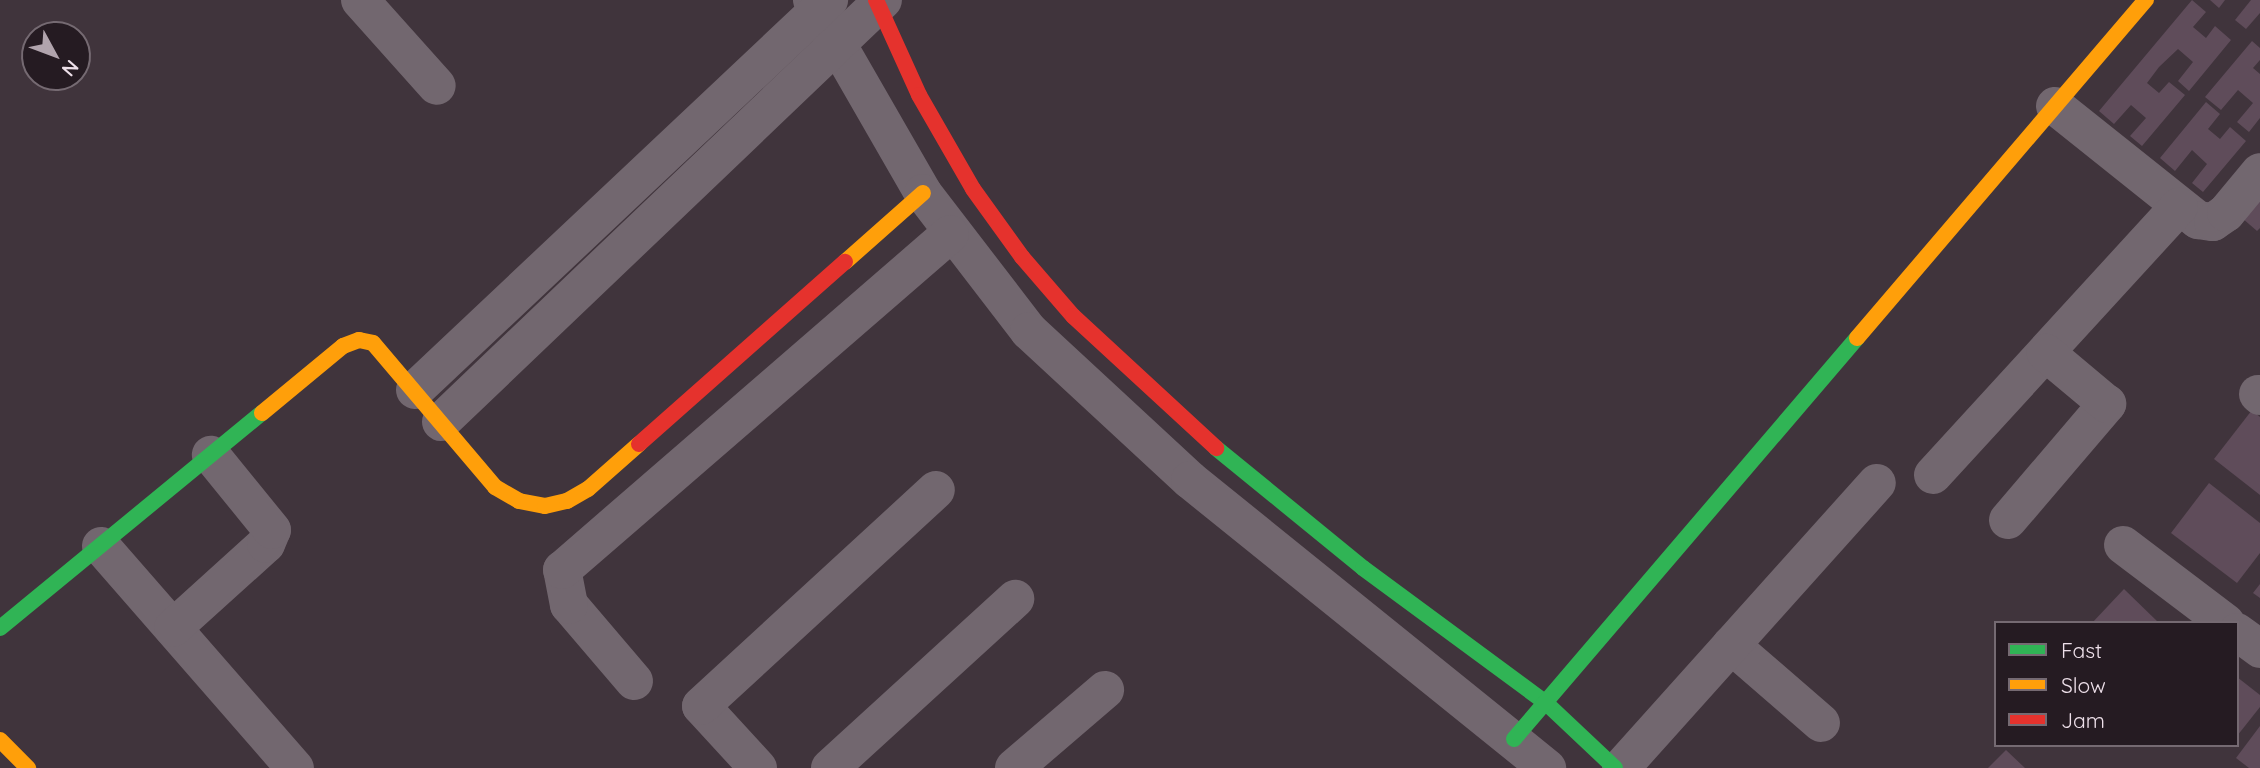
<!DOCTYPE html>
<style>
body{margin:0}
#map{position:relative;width:2260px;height:768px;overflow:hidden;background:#40343c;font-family:Quicksand,sans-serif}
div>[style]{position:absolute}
.building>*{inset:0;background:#5f4c5a}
.street>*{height:38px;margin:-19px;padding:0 19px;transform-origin:19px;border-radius:19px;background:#72676f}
.fast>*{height:16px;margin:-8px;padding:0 8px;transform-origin:8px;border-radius:8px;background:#30b455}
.slow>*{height:16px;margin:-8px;padding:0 8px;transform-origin:8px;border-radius:8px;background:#ff9f0a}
.jam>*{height:16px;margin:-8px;padding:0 8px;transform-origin:8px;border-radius:8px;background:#e5322d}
span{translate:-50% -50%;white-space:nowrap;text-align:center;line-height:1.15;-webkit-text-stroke:5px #251b22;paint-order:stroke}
.legend{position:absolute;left:1994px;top:621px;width:245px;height:126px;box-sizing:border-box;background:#251b22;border:2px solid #756a72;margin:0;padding:9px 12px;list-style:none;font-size:21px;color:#eee0ea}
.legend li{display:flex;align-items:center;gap:14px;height:35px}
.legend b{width:35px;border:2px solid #756a72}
.north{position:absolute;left:21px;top:21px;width:70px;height:70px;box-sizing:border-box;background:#251b22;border:2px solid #756a72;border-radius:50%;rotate:131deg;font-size:19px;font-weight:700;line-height:28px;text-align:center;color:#eee0ea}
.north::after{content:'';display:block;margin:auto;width:24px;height:32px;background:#b1a4ad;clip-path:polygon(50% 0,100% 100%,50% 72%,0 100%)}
</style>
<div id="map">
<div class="building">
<i style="clip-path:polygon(2192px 0,2206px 12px,2193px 27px,2206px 38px,2215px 26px,2231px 40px,2189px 91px,2178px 81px,2193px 62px,2178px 49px,2159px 67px,2147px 83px,2159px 93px,2169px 82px,2185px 95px,2142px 146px,2130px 136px,2146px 118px,2131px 105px,2114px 124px,2099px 111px)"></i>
<i style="clip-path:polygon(2210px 0,2225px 0,2219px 8px)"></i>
<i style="clip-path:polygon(2251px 0,2260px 0,2260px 13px,2246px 29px,2235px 20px)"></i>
<i style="clip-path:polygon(2252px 41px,2260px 48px,2260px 60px,2253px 68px,2260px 74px,2260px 118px,2249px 132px,2237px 122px,2253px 103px,2238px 90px,2221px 110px,2205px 97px)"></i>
<i style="clip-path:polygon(2206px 102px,2220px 114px,2208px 129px,2220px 139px,2230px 127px,2246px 141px,2203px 192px,2192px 183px,2207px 164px,2192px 150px,2175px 171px,2160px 158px)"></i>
<i style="clip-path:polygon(2260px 197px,2260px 228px,2257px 231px,2242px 218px)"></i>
<i style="clip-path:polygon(2252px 410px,2260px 417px,2260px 495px,2214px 459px)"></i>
<i style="clip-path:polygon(2209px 483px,2260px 523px,2260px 553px,2237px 583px,2171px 533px)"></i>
<i style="clip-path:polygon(2260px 584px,2260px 598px,2253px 593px)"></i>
<i style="clip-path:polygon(2124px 589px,2159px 623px,2092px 623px)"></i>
<i style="clip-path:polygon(2237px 677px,2260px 695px,2260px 707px,2237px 736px)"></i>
<i style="clip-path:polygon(2260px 726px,2260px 768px,2249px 768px,2236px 758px)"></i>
<i style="clip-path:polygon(2006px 750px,2025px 768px,1988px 768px)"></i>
</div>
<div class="street">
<i style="left:360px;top:0;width:115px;rotate:48.2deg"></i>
<i style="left:812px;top:0;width:223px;rotate:60.1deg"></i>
<i style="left:923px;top:193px;width:174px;rotate:52.5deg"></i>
<i style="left:1029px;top:331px;width:219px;rotate:42.8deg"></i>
<i style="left:1190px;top:480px;width:459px;rotate:38.9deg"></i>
<i style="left:2055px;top:106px;width:183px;rotate:38.6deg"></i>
<i style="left:2198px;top:220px;width:15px;rotate:8deg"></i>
<i style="left:2213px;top:222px;width:16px;rotate:-35deg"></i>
<i style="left:2226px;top:213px;width:53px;rotate:-50.3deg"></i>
<i style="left:415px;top:390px;width:569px;rotate:-43.29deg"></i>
<i style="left:2258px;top:394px;width:3px;rotate:45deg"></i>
<i style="left:441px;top:422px;width:611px;rotate:-43.67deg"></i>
<i style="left:1933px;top:475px;width:364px;rotate:-47.5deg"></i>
<i style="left:2008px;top:520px;width:153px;rotate:-49.5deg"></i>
<i style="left:2107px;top:404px;width:80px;rotate:-140.1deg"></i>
<i style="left:2123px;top:545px;width:129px;rotate:37.1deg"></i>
<i style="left:101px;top:546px;width:295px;rotate:48.9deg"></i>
<i style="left:173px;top:628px;width:125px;rotate:-42.1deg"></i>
<i style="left:266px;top:544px;width:15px;rotate:-67deg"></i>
<i style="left:272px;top:530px;width:97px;rotate:-129.1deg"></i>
<i style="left:2237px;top:632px;width:29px;rotate:36deg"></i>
<i style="left:1731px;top:645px;width:119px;rotate:40.9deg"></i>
<i style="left:634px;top:681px;width:100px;rotate:-130.5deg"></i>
<i style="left:569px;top:605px;width:36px;rotate:-101deg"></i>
<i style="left:562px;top:570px;width:513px;rotate:-40.89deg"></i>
<i style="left:758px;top:768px;width:84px;rotate:-132.6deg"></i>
<i style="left:701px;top:706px;width:319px;rotate:-42.6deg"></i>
<i style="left:830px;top:768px;width:251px;rotate:-42.4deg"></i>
<i style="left:1014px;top:768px;width:120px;rotate:-40.6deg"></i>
<i style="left:1621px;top:768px;width:383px;rotate:-48.1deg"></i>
</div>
<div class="fast">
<i style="left:1216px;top:448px;width:190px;rotate:39.2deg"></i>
<i style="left:1363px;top:568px;width:226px;rotate:36.4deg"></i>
<i style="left:1545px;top:702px;width:96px;rotate:43.3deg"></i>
<i style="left:0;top:628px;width:339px;rotate:-39.4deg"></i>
<i style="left:1514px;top:739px;width:528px;rotate:-49.46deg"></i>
</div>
<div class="slow">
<i style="left:845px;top:262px;width:104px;rotate:-41.5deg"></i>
<i style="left:1857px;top:338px;width:445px;rotate:-49.5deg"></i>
<i style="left:262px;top:413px;width:105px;rotate:-39.6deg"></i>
<i style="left:343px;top:346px;width:17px;rotate:-21deg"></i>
<i style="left:359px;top:340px;width:14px;rotate:12deg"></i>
<i style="left:373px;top:343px;width:189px;rotate:49.7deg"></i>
<i style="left:495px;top:487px;width:28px;rotate:30deg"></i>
<i style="left:519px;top:501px;width:26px;rotate:11deg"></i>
<i style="left:545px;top:506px;width:23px;rotate:-13deg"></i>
<i style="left:567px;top:501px;width:24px;rotate:-30deg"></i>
<i style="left:588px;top:489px;width:68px;rotate:-41.4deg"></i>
<i style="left:0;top:740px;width:40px;rotate:45deg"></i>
</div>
<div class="jam">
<i style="left:876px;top:0;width:104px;rotate:65.6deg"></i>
<i style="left:919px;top:95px;width:108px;rotate:60.1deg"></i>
<i style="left:973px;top:189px;width:84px;rotate:54.2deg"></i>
<i style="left:1022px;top:257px;width:78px;rotate:49.2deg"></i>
<i style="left:1073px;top:316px;width:195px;rotate:42.7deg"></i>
<i style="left:639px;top:444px;width:275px;rotate:-41.5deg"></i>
</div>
<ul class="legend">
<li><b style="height:9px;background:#30b455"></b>Fast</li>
<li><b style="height:9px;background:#ff9f0a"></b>Slow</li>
<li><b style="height:9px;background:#e5322d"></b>Jam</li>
</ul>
<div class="north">N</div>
</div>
